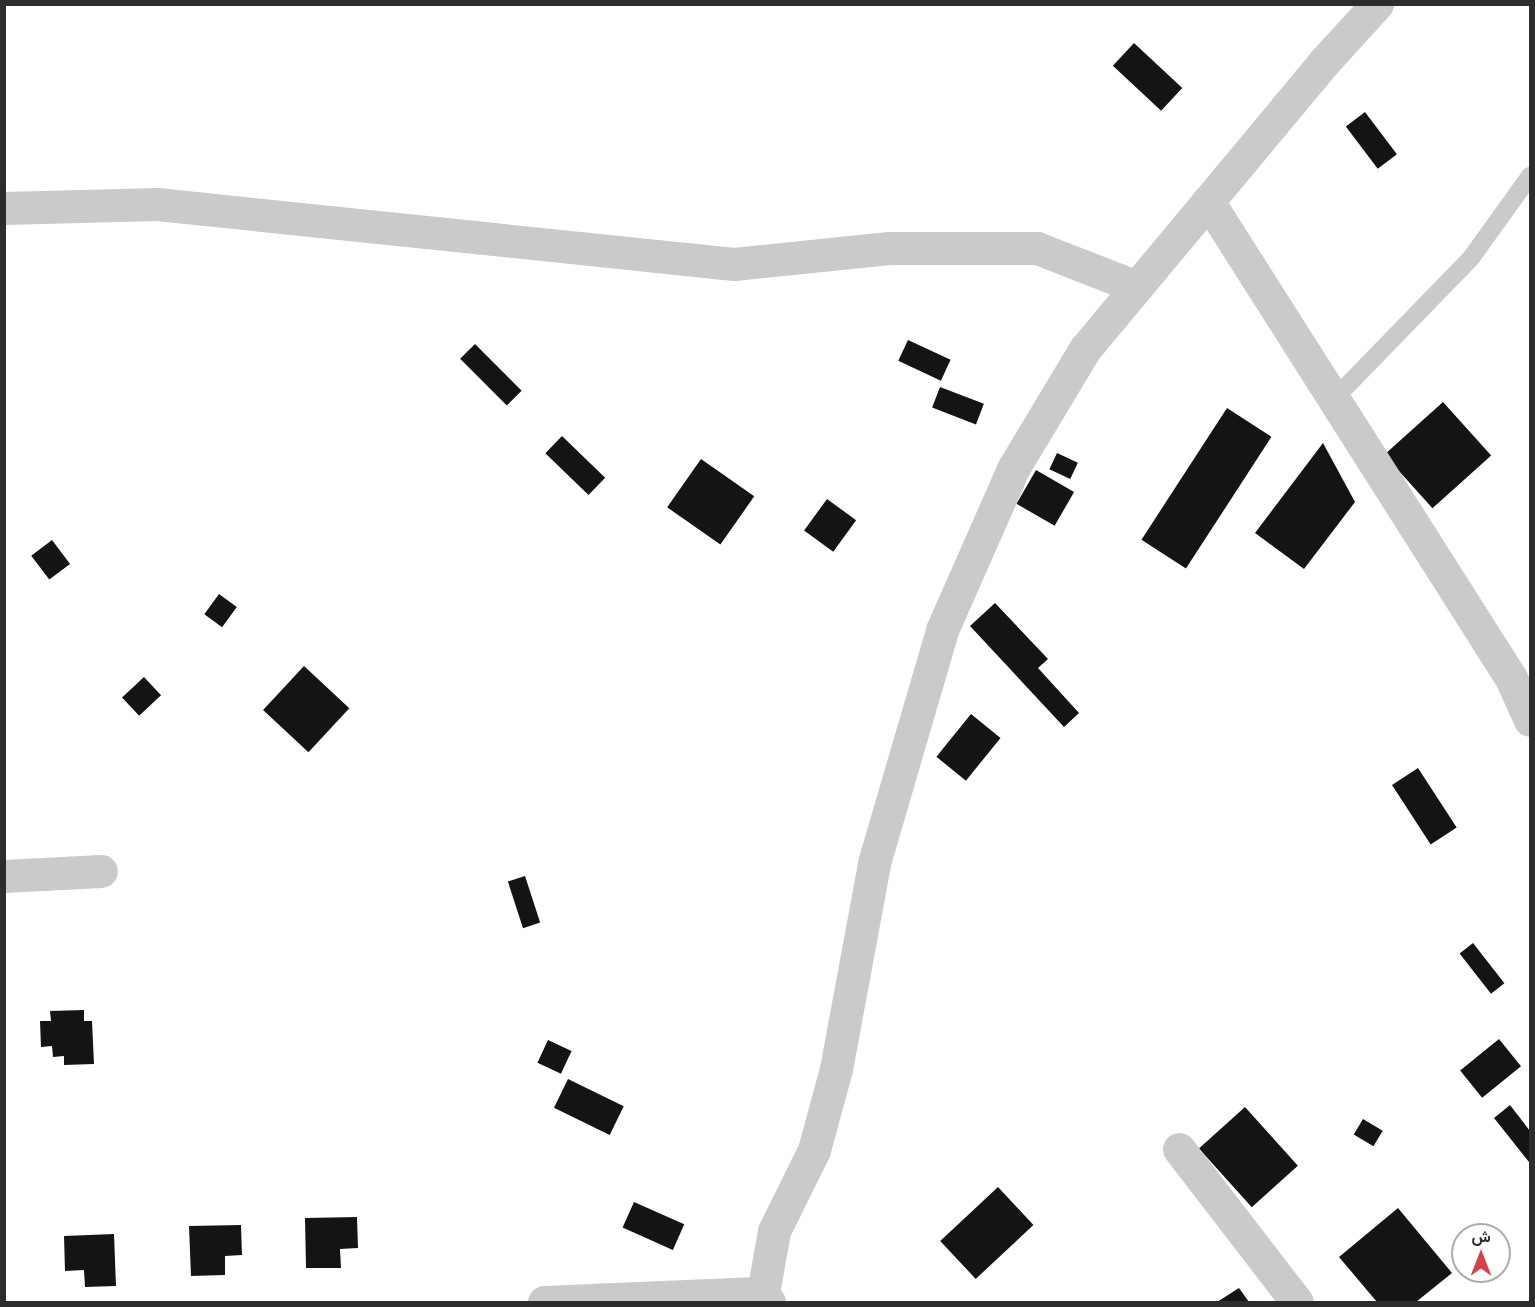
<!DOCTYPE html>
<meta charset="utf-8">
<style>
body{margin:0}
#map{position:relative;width:1535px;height:1307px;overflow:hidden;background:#fff;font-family:Poppins,Vazirmatn,sans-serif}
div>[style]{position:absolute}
.building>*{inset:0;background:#141414;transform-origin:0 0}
.service>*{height:18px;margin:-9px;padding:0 9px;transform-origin:9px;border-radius:9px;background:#cacaca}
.minor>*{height:33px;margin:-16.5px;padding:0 16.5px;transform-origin:16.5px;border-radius:16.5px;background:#cacaca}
span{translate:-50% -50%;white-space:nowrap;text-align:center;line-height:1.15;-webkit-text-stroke:6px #fff;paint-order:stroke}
.frame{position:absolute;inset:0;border:6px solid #2d2d2d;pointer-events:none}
.north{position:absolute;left:1451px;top:1223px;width:60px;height:60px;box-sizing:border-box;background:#fff;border:2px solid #ababab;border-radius:50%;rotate:0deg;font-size:16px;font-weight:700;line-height:24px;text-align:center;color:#2d2d2d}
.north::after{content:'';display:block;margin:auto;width:21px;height:27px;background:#d2424a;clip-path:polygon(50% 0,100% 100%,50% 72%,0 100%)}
</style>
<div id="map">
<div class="building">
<i style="left:1134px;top:43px;width:66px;height:31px;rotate:43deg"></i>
<i style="left:1365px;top:112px;width:53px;height:24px;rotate:53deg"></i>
<i style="left:908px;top:340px;width:47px;height:23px;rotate:25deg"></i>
<i style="left:475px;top:344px;width:66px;height:21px;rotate:45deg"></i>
<i style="left:940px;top:387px;width:47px;height:22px;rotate:21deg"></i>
<i style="left:1443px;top:402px;width:72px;height:79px;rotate:48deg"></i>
<i style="left:1227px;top:408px;width:53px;height:157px;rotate:33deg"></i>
<i style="left:562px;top:436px;width:60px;height:24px;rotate:44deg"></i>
<i style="clip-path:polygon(1323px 443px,1355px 502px,1304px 569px,1255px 533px)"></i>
<i style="left:1057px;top:453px;width:23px;height:18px;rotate:25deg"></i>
<i style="left:701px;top:459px;width:65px;height:59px;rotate:35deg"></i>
<i style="left:1036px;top:470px;width:44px;height:39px;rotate:30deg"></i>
<i style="left:827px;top:499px;width:36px;height:39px;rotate:36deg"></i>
<i style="left:52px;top:540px;width:30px;height:26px;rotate:53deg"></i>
<i style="left:219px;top:594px;width:22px;height:25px;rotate:36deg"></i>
<i style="clip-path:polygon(995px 603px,1048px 659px,1038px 668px,1079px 713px,1064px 727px,970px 626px)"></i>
<i style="left:304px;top:666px;width:62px;height:60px;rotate:43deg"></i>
<i style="left:144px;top:677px;width:25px;height:30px;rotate:47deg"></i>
<i style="left:971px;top:714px;width:38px;height:55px;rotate:39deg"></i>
<i style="left:1418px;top:768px;width:71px;height:31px;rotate:57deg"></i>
<i style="left:525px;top:876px;width:49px;height:18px;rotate:72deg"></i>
<i style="left:1473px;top:943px;width:51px;height:17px;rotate:52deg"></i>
<i style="clip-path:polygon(84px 1010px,84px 1021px,92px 1021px,94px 1064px,64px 1065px,64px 1056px,53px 1057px,52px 1046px,41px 1047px,40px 1021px,51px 1021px,50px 1011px)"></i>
<i style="left:1499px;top:1039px;width:35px;height:50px;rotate:51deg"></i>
<i style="left:548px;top:1040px;width:26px;height:25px;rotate:25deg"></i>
<i style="left:568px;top:1079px;width:62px;height:32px;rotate:26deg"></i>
<i style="clip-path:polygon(1510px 1105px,1530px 1131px,1529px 1162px,1494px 1118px)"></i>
<i style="left:1245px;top:1107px;width:79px;height:62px;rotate:48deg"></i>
<i style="left:1363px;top:1119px;width:23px;height:18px;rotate:31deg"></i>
<i style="left:998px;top:1187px;width:52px;height:79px;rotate:47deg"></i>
<i style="left:634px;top:1202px;width:55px;height:28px;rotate:24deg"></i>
<i style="clip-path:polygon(1398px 1208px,1452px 1273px,1416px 1302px,1377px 1302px,1339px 1257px)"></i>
<i style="clip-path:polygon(357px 1217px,358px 1248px,340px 1249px,341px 1268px,306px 1268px,305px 1218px)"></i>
<i style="clip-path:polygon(241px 1225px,242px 1255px,225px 1256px,225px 1275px,191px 1276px,189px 1226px)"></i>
<i style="clip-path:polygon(114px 1234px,116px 1286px,85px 1287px,84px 1270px,65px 1271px,64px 1236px)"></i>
<i style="clip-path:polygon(1239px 1288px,1249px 1302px,1217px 1302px)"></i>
</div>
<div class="service">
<i style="left:1334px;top:399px;width:197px;rotate:-45.8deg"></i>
<i style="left:1471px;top:258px;width:101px;rotate:-54.3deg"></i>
</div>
<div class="minor">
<i style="left:1208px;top:201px;width:565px;rotate:57.58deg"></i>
<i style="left:1511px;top:678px;width:46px;rotate:65.7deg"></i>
<i style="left:4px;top:208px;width:153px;rotate:-1.5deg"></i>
<i style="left:157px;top:204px;width:580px;rotate:5.94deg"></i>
<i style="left:734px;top:264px;width:156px;rotate:-5.9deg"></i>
<i style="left:889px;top:248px;width:148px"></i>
<i style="left:1037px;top:248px;width:107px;rotate:21.3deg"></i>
<i style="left:4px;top:876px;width:97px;rotate:-3deg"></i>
<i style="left:1179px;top:1149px;width:193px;rotate:52.4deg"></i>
<i style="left:544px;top:1302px;width:219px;rotate:-2.4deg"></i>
<i style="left:769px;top:1302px;width:11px;rotate:-124deg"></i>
<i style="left:763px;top:1293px;width:63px;rotate:-79.9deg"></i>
<i style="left:774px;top:1231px;width:90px;rotate:-63.7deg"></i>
<i style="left:814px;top:1150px;width:84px;rotate:-74.8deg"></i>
<i style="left:836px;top:1069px;width:209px;rotate:-79.5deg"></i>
<i style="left:874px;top:863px;width:243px;rotate:-73.7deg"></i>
<i style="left:942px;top:630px;width:178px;rotate:-66.2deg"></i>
<i style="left:1014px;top:467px;width:138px;rotate:-59deg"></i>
<i style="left:1085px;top:349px;width:373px;rotate:-50.2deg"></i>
<i style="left:1324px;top:62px;width:79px;rotate:-47.6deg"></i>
</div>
<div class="frame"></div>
<div class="north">ش</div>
</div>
